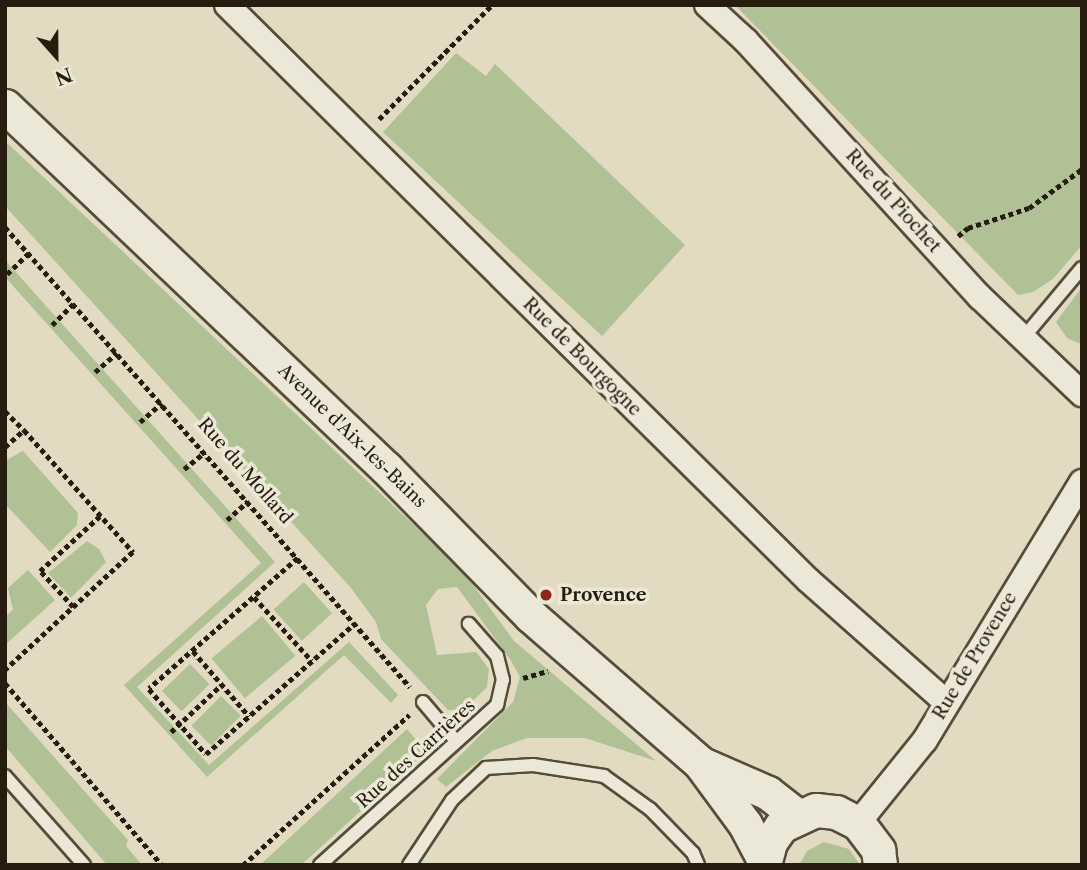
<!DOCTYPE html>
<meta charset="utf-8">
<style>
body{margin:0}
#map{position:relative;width:1087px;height:870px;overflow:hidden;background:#e2dbc1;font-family:"Libre Caslon Text",serif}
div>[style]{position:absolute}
.green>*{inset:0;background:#b0c196;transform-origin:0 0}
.path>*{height:4.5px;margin-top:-2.25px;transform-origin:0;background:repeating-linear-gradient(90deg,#271d0e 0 5px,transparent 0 8.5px)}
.roads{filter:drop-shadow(2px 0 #564c3b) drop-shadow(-2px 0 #564c3b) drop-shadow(0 2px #564c3b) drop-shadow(0 -2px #564c3b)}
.service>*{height:12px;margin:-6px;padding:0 6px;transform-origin:6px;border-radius:6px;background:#ece8d7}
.minor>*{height:24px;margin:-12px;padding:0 12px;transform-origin:12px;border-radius:12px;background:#ece8d7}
.secondary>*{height:33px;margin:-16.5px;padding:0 16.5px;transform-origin:16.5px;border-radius:16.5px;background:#ece8d7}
.dots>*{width:19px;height:19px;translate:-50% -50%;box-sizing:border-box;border:4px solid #ece8d7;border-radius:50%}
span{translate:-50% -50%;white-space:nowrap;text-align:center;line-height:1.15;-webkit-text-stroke:7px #ece8d7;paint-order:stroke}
.street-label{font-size:18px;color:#271d0e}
.poi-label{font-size:18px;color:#271d0e;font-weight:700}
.left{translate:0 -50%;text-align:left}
.frame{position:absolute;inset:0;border:7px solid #271d0e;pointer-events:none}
.north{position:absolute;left:21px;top:21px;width:70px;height:70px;-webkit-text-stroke:5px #ece8d7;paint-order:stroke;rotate:159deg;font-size:19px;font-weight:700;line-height:28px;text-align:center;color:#271d0e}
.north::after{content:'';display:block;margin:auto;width:24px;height:32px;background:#271d0e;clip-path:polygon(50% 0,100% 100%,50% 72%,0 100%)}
</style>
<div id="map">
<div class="green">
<i style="clip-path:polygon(735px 5px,1082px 5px,1082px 245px,1053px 279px,1033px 292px,1018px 295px)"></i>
<i style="clip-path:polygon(456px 53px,486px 76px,495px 64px,685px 245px,602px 336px,383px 132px)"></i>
<i style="clip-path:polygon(5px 141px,463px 571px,514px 641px,656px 761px,585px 738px,527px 738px,492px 751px,446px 787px,437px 779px,513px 702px,520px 677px,510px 659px,457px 587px,438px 589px,426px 605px,437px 655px,476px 652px,489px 669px,487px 687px,463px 711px,448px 710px,381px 639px,376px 622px,351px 588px,5px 206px)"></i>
<i style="clip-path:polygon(5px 260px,275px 562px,137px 687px,209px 765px,349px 642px,398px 695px,391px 703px,344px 655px,207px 777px,124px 685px,261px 563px,5px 277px)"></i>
<i style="clip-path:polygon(1082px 287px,1082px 343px,1078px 343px,1067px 338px,1056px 322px)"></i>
<i style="clip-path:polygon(23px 451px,78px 513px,77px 525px,50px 552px,5px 504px,5px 461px)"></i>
<i style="clip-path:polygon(87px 541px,99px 549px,106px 562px,71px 598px,48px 573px)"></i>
<i style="clip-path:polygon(28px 570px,55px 600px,5px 645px,5px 617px,13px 610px,8px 588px)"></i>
<i style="left:304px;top:582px;width:42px;height:41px;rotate:48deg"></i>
<i style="left:262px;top:616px;width:52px;height:66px;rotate:50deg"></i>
<i style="left:190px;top:664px;width:28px;height:39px;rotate:46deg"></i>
<i style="left:221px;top:696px;width:28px;height:42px;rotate:45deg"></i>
<i style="clip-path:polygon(5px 702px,128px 840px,126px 846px,142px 865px,107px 865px,5px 746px)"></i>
<i style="clip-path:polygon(407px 729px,426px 752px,301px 865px,260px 865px)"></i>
<i style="clip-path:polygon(824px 842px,849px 849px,860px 865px,799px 865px,807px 851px)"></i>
</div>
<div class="path">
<i style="left:379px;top:119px;width:161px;rotate:-45.3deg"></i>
<i style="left:5px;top:227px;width:613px;rotate:48.64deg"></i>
<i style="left:958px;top:236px;width:13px;rotate:-39deg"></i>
<i style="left:968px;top:228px;width:64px;rotate:-18.2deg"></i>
<i style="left:1029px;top:208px;width:66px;rotate:-36.3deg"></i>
<i style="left:7px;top:274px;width:30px;rotate:-44deg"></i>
<i style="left:52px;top:325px;width:30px;rotate:-45deg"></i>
<i style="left:95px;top:372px;width:29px;rotate:-41deg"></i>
<i style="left:5px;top:411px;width:27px;rotate:45deg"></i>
<i style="left:140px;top:422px;width:29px;rotate:-41deg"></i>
<i style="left:5px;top:447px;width:25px;rotate:-42deg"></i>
<i style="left:24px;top:430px;width:164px;rotate:48.2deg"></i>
<i style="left:133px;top:552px;width:174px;rotate:137.3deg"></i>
<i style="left:184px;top:469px;width:27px;rotate:-39deg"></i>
<i style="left:227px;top:520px;width:28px;rotate:-42deg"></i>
<i style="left:298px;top:558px;width:198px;rotate:138.7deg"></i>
<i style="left:149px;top:689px;width:86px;rotate:48.8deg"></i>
<i style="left:206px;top:754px;width:198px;rotate:-41.3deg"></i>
<i style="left:254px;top:597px;width:86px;rotate:47.8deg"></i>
<i style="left:73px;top:607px;width:49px;rotate:-132.5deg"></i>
<i style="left:40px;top:571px;width:81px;rotate:-42.5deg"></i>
<i style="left:193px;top:651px;width:86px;rotate:49.3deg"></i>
<i style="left:523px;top:678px;width:26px;rotate:-16deg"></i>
<i style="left:5px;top:683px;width:240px;rotate:49.2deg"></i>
<i style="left:171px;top:732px;width:69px;rotate:-43.2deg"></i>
<i style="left:243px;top:865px;width:224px;rotate:-42.1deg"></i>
</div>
<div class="roads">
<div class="service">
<i style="left:1024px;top:337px;width:90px;rotate:-50deg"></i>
<i style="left:423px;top:702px;width:51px;rotate:49.8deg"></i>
<i style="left:5px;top:776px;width:119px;rotate:48.4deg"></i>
<i style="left:320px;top:865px;width:239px;rotate:-42.1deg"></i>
<i style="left:497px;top:705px;width:26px;rotate:-77deg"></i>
<i style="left:503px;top:680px;width:25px;rotate:-104deg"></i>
<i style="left:497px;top:656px;width:43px;rotate:-131.2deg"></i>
<i style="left:409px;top:865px;width:78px;rotate:-56.5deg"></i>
<i style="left:452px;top:800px;width:47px;rotate:-43.3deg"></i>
<i style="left:486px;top:768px;width:47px;rotate:-3.7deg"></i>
<i style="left:533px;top:765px;width:72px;rotate:8.8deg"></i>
<i style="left:604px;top:776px;width:57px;rotate:35.7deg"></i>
<i style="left:650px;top:809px;width:62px;rotate:45.7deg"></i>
<i style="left:693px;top:853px;width:13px;rotate:67deg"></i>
</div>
<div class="minor">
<i style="left:227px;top:5px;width:817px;rotate:44.7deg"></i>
<i style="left:808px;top:580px;width:183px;rotate:41.5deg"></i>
<i style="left:707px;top:5px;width:53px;rotate:42.7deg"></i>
<i style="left:746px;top:41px;width:347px;rotate:47.6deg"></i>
<i style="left:980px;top:297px;width:141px;rotate:43.6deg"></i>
<i style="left:858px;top:823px;width:107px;rotate:-51.1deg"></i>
<i style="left:925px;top:740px;width:302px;rotate:-58.7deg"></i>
</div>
<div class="secondary">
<i style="left:5px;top:106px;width:526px;rotate:43.54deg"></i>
<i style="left:386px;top:468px;width:207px;rotate:45.6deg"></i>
<i style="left:531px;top:616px;width:224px;rotate:41deg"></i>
<i style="left:700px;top:763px;width:76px;rotate:53.6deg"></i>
<i style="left:745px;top:824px;width:41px;rotate:62.2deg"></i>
<i style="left:702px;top:764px;width:72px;rotate:23.7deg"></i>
<i style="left:768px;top:793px;width:37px;rotate:38deg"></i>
<i style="left:764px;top:865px;width:24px;rotate:-75deg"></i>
<i style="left:770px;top:842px;width:19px;rotate:-55deg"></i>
<i style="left:781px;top:826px;width:38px;rotate:-25deg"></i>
<i style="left:816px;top:810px;width:20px;rotate:6deg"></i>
<i style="left:836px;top:812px;width:25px;rotate:27deg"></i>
<i style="left:858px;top:823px;width:34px;rotate:53deg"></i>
<i style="left:878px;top:850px;width:15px;rotate:82deg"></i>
</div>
</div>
<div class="dots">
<i style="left:546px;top:595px;background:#8f2418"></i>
</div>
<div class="street-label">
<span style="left:893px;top:201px;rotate:48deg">Rue du Piochet</span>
<span style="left:582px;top:357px;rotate:45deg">Rue de Bourgogne</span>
<span style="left:352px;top:436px;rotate:44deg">Avenue d'Aix-les-Bains</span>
<span style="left:245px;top:471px;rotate:49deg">Rue du Mollard</span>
<span style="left:975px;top:656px;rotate:-59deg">Rue de Provence</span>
<span style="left:416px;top:754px;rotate:-42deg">Rue des Carrières</span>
</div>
<div class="poi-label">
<span class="left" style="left:560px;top:595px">Provence</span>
</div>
<div class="frame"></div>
<div class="north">N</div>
</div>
